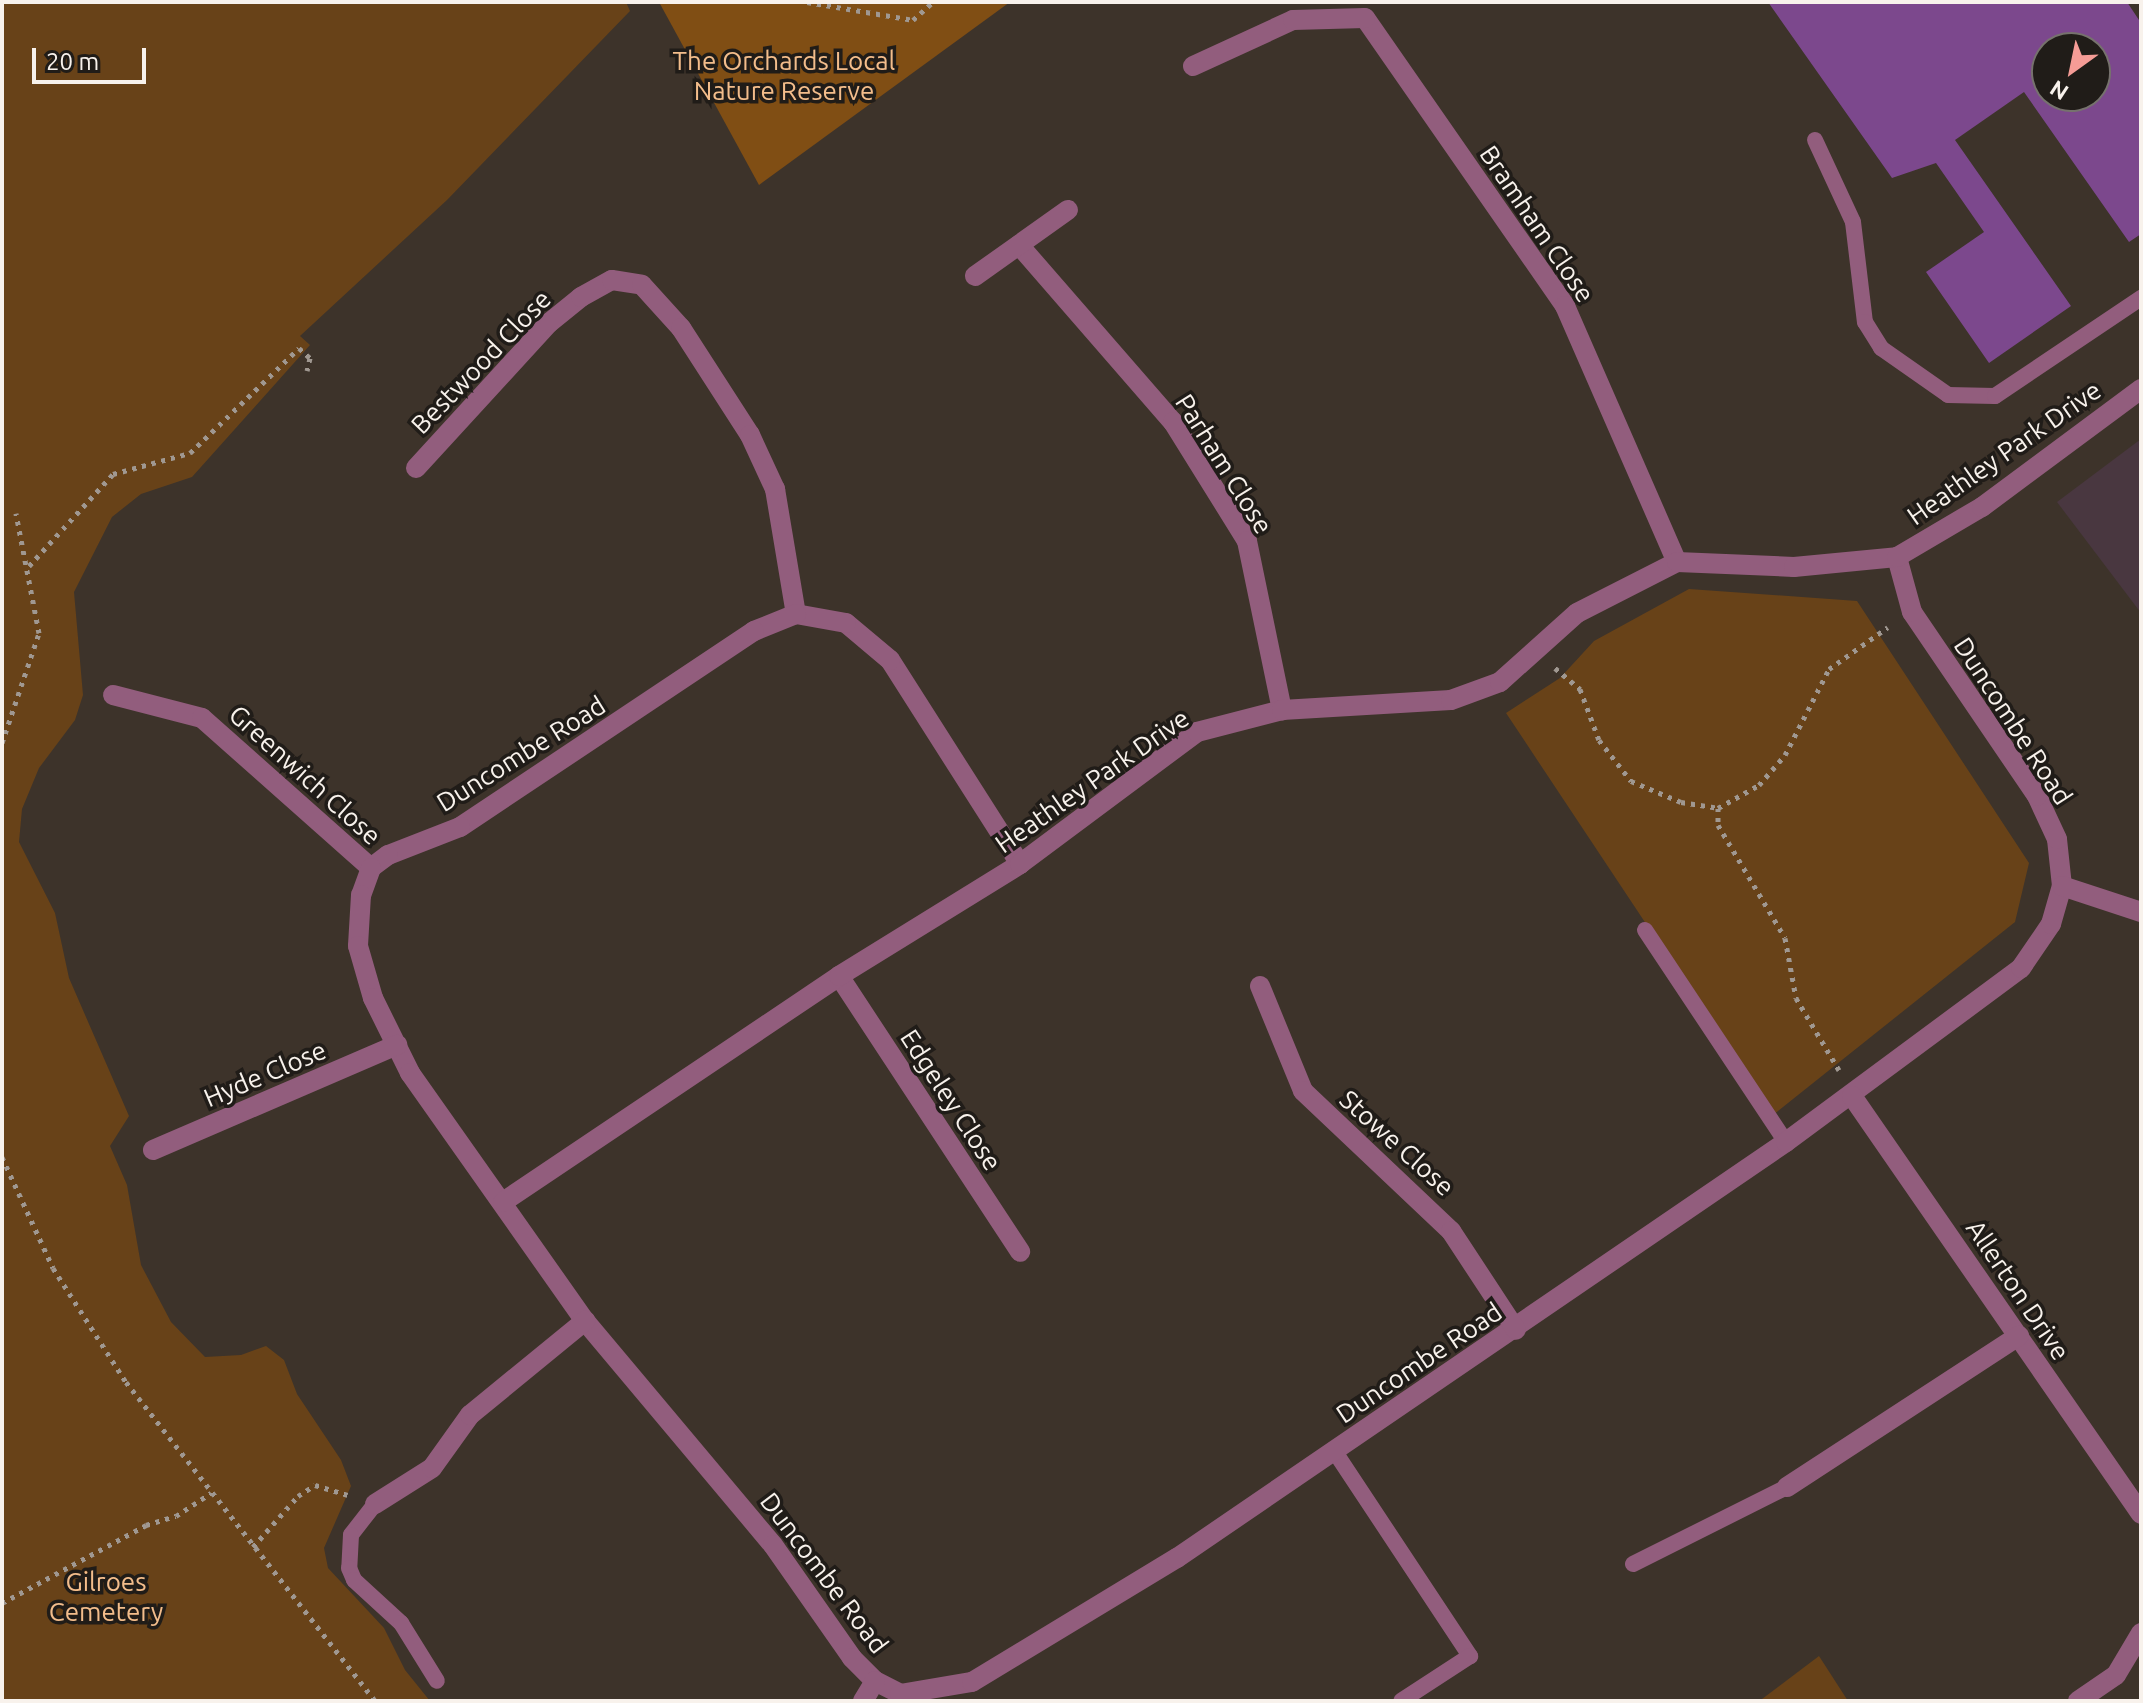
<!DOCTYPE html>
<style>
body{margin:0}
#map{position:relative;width:2143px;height:1703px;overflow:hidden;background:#3d332a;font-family:Ubuntu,sans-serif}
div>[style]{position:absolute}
.commercial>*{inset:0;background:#493740}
.green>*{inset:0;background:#684218}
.forest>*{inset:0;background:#804e14}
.building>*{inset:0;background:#7c488d}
.path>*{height:5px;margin-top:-2.5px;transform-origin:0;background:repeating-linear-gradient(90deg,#a09891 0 4px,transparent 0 10px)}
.service>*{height:16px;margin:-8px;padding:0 8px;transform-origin:8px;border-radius:8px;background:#925d7d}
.minor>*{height:20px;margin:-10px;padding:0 10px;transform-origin:10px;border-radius:10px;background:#925d7d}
span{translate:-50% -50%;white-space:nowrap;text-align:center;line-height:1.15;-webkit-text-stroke:7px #201c18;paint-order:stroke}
.park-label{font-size:26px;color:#f3bd8b}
.street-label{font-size:26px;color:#f8f2ec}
.frame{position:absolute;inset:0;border:4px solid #f8f2ec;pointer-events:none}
.north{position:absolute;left:2031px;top:32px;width:80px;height:80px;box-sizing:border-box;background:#201c18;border:2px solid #76726d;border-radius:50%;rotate:213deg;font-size:22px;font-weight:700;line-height:32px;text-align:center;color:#f8f2ec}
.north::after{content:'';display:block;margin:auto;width:28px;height:36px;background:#f59c96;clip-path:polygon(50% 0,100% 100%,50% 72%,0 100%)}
.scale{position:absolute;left:32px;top:48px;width:114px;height:36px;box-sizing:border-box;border:4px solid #f8f2ec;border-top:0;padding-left:10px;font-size:24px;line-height:28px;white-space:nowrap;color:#f8f2ec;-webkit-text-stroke:6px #201c18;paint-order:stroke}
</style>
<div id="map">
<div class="commercial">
<i style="clip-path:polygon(2141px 439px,2141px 613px,2057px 502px)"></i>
</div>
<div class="green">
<i style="clip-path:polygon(2px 2px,626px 2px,630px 11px,447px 200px,300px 336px,310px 345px,192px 477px,141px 494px,112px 517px,74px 592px,83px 695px,75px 720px,39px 768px,22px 809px,19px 842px,55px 913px,69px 978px,129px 1116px,110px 1146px,127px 1185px,141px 1265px,171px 1322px,205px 1357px,241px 1355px,266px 1346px,284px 1360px,297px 1394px,341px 1460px,351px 1486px,324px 1548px,328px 1568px,384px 1628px,405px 1670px,430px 1701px,2px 1701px)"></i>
<i style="clip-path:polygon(1689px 589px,1857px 601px,2029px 863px,2015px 922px,1773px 1115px,1506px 713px,1560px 678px,1594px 641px)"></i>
<i style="clip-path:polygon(1819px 1656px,1848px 1701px,1763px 1701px,1762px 1699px)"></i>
</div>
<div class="forest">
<i style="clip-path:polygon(659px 2px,1010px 2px,759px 185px)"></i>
</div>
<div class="building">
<i style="clip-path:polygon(evenodd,1768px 2px,2127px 2px,2141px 23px,2141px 234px,2129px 242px,2024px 92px,1955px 140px,2071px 306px,1989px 363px,1926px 272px,1984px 232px,1936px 163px,1892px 178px,1768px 2px,2047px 48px,2095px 48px,2095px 96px,2047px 96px,2047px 48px)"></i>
</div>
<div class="path">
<i style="left:807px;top:2px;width:108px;rotate:9.6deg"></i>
<i style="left:913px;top:20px;width:27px;rotate:-42deg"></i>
<i style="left:29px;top:566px;width:125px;rotate:-47.6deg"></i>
<i style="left:113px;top:474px;width:80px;rotate:-15.3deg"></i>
<i style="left:190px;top:453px;width:151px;rotate:-43.9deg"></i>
<i style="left:299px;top:348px;width:15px;rotate:42deg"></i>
<i style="left:310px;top:358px;width:13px;rotate:103deg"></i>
<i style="left:1555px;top:668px;width:33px;rotate:40deg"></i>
<i style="left:1580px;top:689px;width:54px;rotate:69.6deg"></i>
<i style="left:1599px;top:740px;width:52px;rotate:52deg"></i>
<i style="left:1631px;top:781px;width:54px;rotate:22.8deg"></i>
<i style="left:1681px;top:802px;width:37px;rotate:9deg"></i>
<i style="left:1718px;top:808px;width:47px;rotate:-29.3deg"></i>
<i style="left:1759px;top:785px;width:40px;rotate:-49deg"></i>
<i style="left:1785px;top:755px;width:97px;rotate:-62.9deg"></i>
<i style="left:1829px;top:669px;width:72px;rotate:-35.4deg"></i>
<i style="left:2px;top:743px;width:116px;rotate:-71.4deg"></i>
<i style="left:39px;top:633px;width:122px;rotate:-100.9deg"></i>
<i style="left:1718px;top:808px;width:17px;rotate:90deg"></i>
<i style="left:1718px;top:825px;width:131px;rotate:59.3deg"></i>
<i style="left:1785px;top:938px;width:61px;rotate:79.6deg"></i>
<i style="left:1796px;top:998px;width:84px;rotate:59.2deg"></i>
<i style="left:2px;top:1157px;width:122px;rotate:65.3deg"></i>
<i style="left:53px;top:1268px;width:135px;rotate:57.4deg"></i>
<i style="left:126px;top:1382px;width:405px;rotate:52deg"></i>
<i style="left:253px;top:1547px;width:68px;rotate:-48.6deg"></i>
<i style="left:298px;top:1496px;width:20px;rotate:-33deg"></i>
<i style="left:315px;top:1485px;width:34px;rotate:17deg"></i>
<i style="left:2px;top:1603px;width:164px;rotate:-28.4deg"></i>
<i style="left:146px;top:1525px;width:31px;rotate:-17deg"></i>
<i style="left:176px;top:1516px;width:42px;rotate:-33.3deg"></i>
</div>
<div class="service">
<i style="left:1815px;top:140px;width:90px;rotate:65.1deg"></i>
<i style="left:1853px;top:222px;width:101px;rotate:83.2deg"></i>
<i style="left:1865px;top:322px;width:31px;rotate:58deg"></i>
<i style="left:1881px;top:348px;width:82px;rotate:35deg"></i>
<i style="left:1948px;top:395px;width:47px;rotate:1.2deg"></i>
<i style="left:1995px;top:396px;width:176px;rotate:-33.9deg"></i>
<i style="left:1645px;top:930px;width:255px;rotate:56.4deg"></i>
<i style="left:1335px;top:1452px;width:245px;rotate:56.5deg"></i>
<i style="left:1470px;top:1656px;width:82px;rotate:146.9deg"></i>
<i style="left:375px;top:1504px;width:39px;rotate:128deg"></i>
<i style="left:351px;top:1535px;width:33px;rotate:93deg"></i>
<i style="left:349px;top:1568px;width:13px;rotate:67deg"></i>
<i style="left:354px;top:1580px;width:64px;rotate:42.5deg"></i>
<i style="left:401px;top:1623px;width:68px;rotate:58.2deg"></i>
<i style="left:1633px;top:1564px;width:172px;rotate:-26.6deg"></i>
</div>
<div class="minor">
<i style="left:1365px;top:18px;width:351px;rotate:55.2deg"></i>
<i style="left:1565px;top:306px;width:279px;rotate:66.4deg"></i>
<i style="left:1193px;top:66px;width:110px;rotate:-24.7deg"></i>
<i style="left:1293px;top:20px;width:72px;rotate:-1.6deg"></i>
<i style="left:1019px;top:245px;width:235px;rotate:49deg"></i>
<i style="left:1173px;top:422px;width:140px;rotate:58.1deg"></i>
<i style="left:1247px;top:541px;width:173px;rotate:78.3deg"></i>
<i style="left:975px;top:276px;width:114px;rotate:-35.4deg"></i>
<i style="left:416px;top:468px;width:197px;rotate:-47.5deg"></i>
<i style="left:549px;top:323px;width:41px;rotate:-39.1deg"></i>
<i style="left:581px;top:297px;width:35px;rotate:-29deg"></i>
<i style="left:612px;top:280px;width:30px;rotate:9deg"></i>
<i style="left:642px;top:285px;width:58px;rotate:47.8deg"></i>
<i style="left:681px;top:328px;width:127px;rotate:57.2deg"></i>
<i style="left:750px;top:435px;width:60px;rotate:65.2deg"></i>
<i style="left:775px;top:489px;width:127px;rotate:80.5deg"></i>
<i style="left:113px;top:695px;width:92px;rotate:14.5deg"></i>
<i style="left:202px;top:718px;width:226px;rotate:41.6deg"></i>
<i style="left:1020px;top:864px;width:242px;rotate:-122.5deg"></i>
<i style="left:890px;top:660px;width:57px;rotate:-139.9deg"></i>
<i style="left:846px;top:623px;width:51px;rotate:-169.8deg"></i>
<i style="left:796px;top:614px;width:45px;rotate:158deg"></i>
<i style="left:754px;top:631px;width:353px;rotate:146.3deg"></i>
<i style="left:460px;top:827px;width:77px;rotate:158.7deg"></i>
<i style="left:388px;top:855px;width:21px;rotate:143deg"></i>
<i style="left:371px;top:868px;width:29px;rotate:110deg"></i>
<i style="left:361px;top:895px;width:51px;rotate:93.4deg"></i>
<i style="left:358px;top:946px;width:54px;rotate:73.9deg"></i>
<i style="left:373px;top:998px;width:84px;rotate:63.7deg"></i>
<i style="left:410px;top:1073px;width:304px;rotate:54.8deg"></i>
<i style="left:585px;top:1321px;width:292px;rotate:50deg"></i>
<i style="left:773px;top:1545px;width:138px;rotate:55deg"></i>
<i style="left:852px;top:1658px;width:33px;rotate:45deg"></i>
<i style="left:875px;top:1681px;width:28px;rotate:27deg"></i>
<i style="left:900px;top:1694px;width:73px;rotate:-9.5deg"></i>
<i style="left:972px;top:1682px;width:240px;rotate:-31.2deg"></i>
<i style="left:1177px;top:1558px;width:738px;rotate:-34.34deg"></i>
<i style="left:1786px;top:1142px;width:292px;rotate:-36.5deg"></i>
<i style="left:2021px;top:968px;width:53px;rotate:-55.7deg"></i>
<i style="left:2051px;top:924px;width:40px;rotate:-74deg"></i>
<i style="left:2062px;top:886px;width:47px;rotate:-96.1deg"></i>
<i style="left:2057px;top:839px;width:47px;rotate:-114.9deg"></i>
<i style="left:2037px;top:796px;width:222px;rotate:-124.2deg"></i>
<i style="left:1912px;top:612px;width:57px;rotate:-105.3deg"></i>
<i style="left:2062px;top:886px;width:83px;rotate:18.2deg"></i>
<i style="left:839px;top:976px;width:330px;rotate:56.7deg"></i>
<i style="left:1260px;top:986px;width:113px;rotate:67.7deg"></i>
<i style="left:1303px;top:1091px;width:204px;rotate:43.4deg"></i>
<i style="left:1451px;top:1231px;width:118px;rotate:56.7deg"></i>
<i style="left:1852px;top:1096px;width:508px;rotate:55.34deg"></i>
<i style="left:153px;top:1150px;width:266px;rotate:-23.3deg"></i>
<i style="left:503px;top:1202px;width:405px;rotate:-33.9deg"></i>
<i style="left:839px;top:976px;width:213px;rotate:-31.7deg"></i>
<i style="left:1020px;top:864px;width:221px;rotate:-36.7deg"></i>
<i style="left:1197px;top:732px;width:88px;rotate:-14.5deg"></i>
<i style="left:1282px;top:710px;width:169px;rotate:-3.4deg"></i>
<i style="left:1451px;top:700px;width:52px;rotate:-20.2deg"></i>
<i style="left:1500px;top:682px;width:103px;rotate:-41.9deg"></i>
<i style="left:1577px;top:613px;width:112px;rotate:-27deg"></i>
<i style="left:1677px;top:562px;width:117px;rotate:2.4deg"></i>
<i style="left:1794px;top:567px;width:103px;rotate:-5.5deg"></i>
<i style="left:1897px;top:557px;width:99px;rotate:-30.5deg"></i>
<i style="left:1982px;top:507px;width:198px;rotate:-36.6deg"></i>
<i style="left:1787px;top:1487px;width:277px;rotate:-33.1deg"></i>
<i style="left:375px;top:1504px;width:67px;rotate:-32.3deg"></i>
<i style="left:432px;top:1468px;width:65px;rotate:-54.4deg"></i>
<i style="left:470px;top:1415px;width:149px;rotate:-39.3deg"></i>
<i style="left:863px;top:1701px;width:23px;rotate:-59deg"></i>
<i style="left:2078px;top:1701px;width:46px;rotate:-34.4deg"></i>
<i style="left:2116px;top:1675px;width:49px;rotate:-59.2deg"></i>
</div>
<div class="park-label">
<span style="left:784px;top:76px">The Orchards Local<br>Nature Reserve</span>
<span style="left:106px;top:1597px">Gilroes<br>Cemetery</span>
</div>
<div class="street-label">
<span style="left:1537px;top:224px;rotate:56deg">Bramham Close</span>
<span style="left:481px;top:362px;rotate:-46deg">Bestwood Close</span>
<span style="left:2004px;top:453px;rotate:-35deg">Heathley Park Drive</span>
<span style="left:1224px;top:464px;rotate:58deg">Parham Close</span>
<span style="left:2013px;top:721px;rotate:57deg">Duncombe Road</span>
<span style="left:521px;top:754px;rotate:-32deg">Duncombe Road</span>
<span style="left:305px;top:775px;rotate:42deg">Greenwich Close</span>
<span style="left:1092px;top:781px;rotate:-35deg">Heathley Park Drive</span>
<span style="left:265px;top:1074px;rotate:-23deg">Hyde Close</span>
<span style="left:951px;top:1100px;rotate:57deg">Edgeley Close</span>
<span style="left:1397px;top:1143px;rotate:42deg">Stowe Close</span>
<span style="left:2018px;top:1290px;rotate:56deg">Allerton Drive</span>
<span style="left:1419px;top:1363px;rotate:-34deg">Duncombe Road</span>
<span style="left:824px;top:1573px;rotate:53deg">Duncombe Road</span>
</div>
<div class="frame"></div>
<div class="north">N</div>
<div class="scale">20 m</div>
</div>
